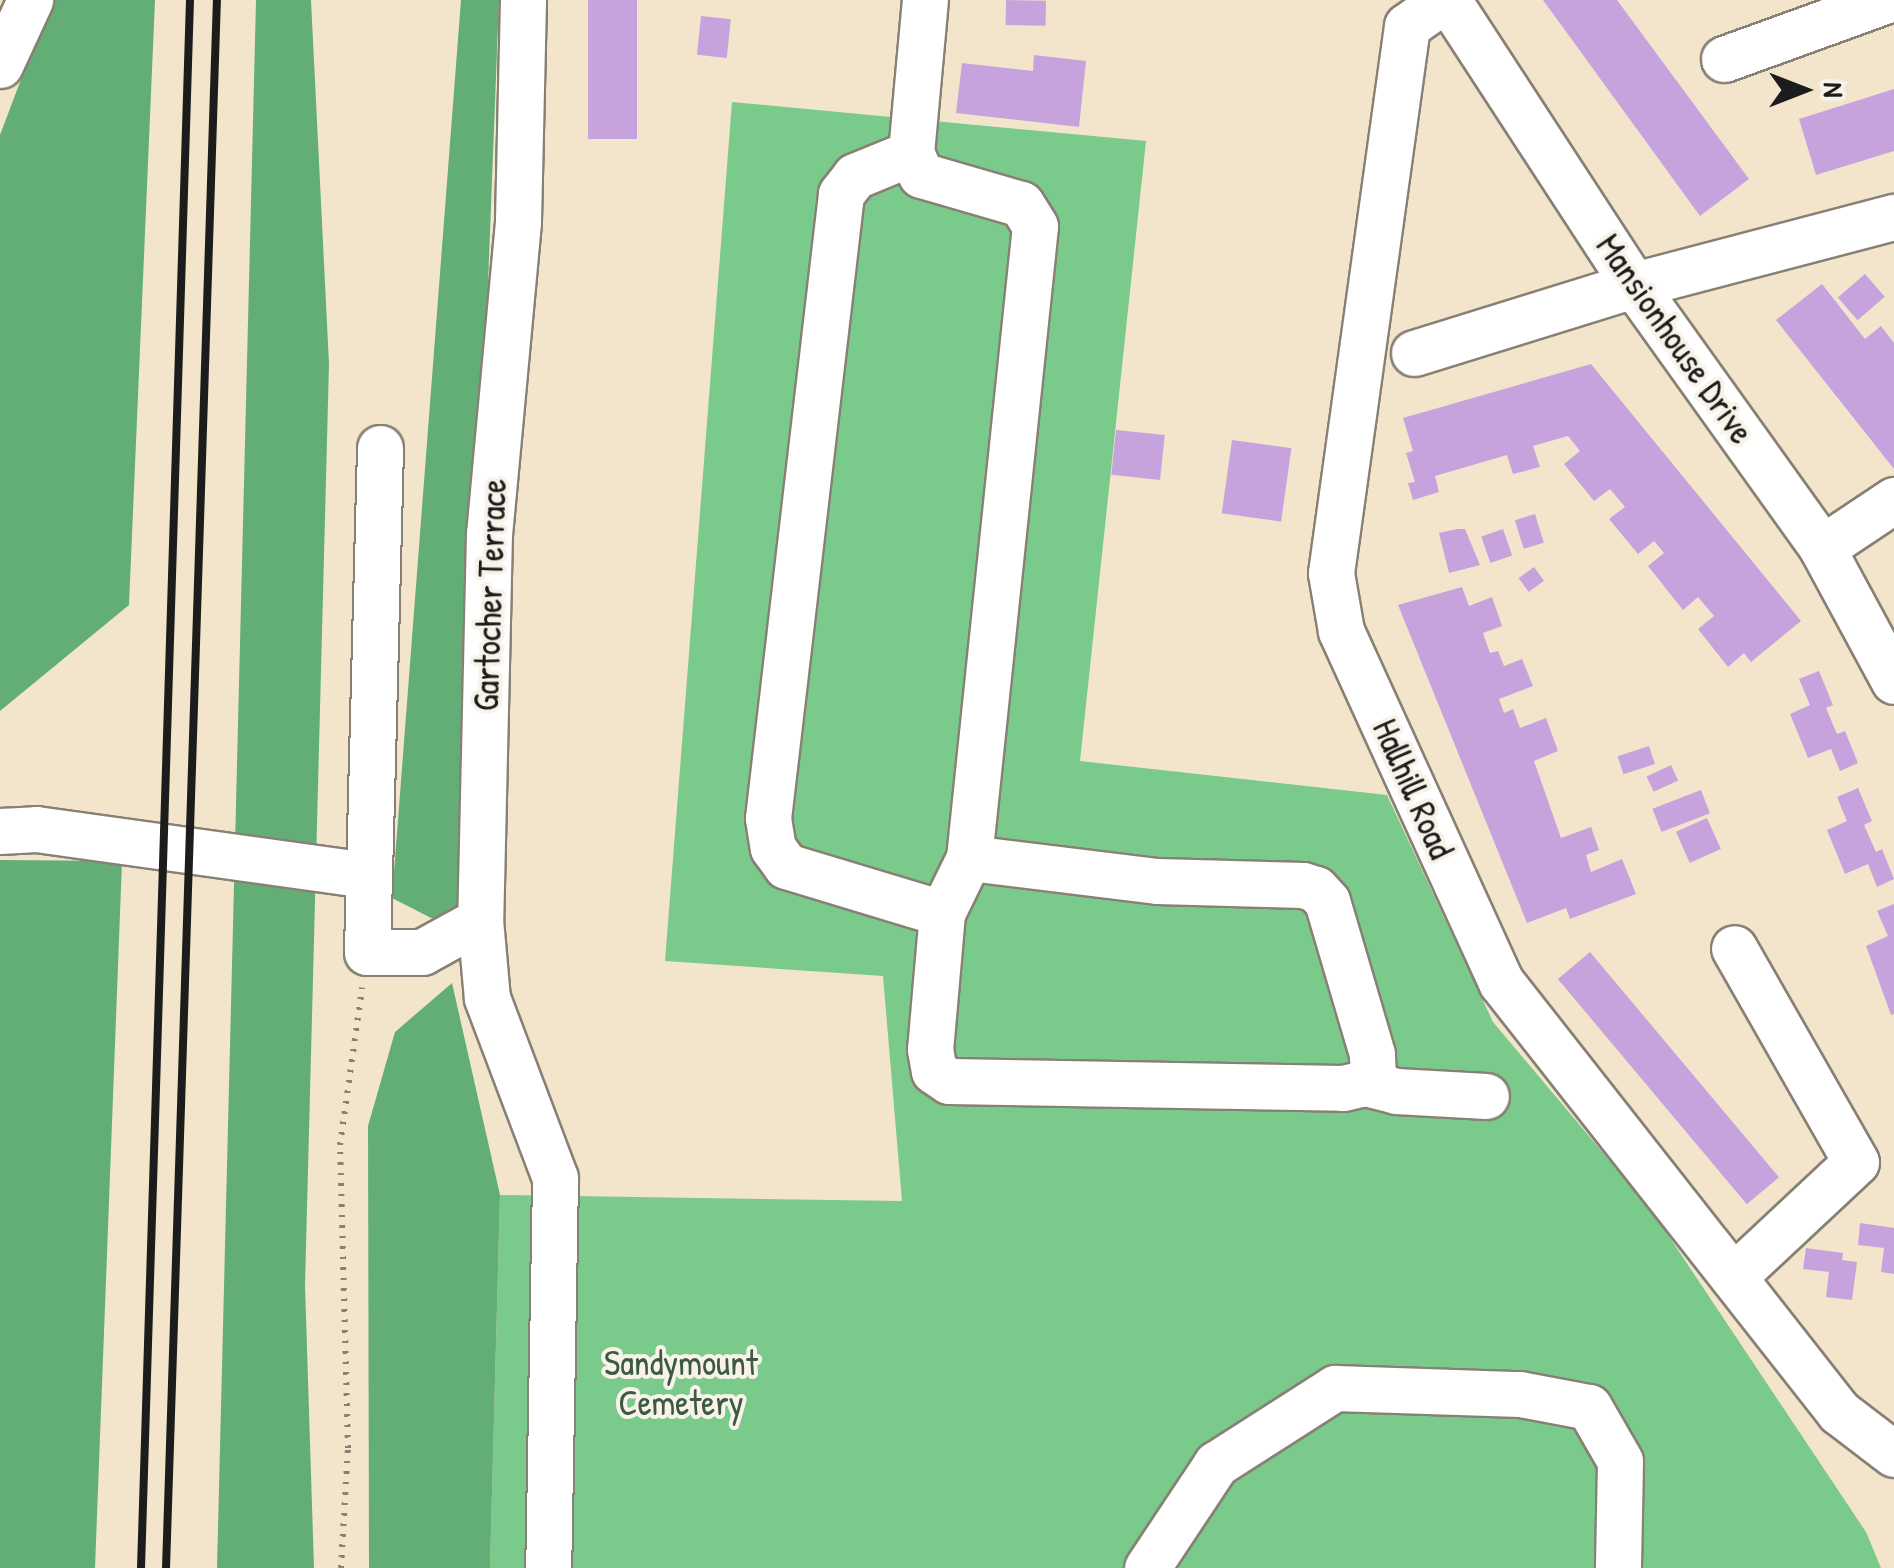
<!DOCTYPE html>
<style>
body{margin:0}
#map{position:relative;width:1894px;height:1568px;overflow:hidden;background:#f3e5cc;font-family:"Patrick Hand",sans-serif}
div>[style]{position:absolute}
.green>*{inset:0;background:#7aca8b}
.forest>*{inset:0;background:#63ae77}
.building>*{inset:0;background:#c7a3de;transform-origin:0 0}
.path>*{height:6px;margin-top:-3px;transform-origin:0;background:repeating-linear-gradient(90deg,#888074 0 2.5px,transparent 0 10.5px)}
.roads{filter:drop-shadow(2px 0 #888074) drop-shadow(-2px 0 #888074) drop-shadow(0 2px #888074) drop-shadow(0 -2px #888074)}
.minor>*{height:45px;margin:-22.5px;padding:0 22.5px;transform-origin:22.5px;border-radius:22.5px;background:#fff}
.rail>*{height:8px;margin:-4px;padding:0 4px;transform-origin:4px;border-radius:4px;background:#1c1c1c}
span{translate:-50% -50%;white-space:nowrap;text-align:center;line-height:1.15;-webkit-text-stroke:8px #f7f3e8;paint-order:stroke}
.street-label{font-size:35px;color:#1c1c1c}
.park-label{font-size:35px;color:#3d5943}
.north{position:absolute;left:1754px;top:40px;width:100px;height:100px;-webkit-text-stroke:8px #f7f3e8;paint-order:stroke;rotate:90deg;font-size:28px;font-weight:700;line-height:40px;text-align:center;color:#1c1c1c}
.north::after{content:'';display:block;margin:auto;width:35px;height:45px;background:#1c1c1c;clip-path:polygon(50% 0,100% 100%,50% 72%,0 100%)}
</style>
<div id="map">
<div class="green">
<i style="clip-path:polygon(732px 102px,1146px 141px,1080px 761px,1387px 795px,1493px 1022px,1652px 1211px,1866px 1532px,1881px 1568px,490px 1568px,500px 1195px,902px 1201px,883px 976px,665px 961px)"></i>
</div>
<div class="forest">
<i style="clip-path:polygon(51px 0,155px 0,129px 605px,0 711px,0 135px)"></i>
<i style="clip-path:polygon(256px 0,311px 0,329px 364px,305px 1285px,314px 1568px,217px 1568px)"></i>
<i style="clip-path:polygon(461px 0,499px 0,464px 903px,439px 922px,392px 898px)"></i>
<i style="clip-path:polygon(0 860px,122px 861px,95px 1568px,0 1568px)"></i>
<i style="clip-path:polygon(452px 983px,500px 1195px,490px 1568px,369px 1568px,368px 1126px,395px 1032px)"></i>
</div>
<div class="building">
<i style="left:588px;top:0;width:49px;height:139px"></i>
<i style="left:1006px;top:0;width:40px;height:25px;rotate:1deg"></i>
<i style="clip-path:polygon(1543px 0,1617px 0,1749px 179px,1700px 216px)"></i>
<i style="left:701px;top:16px;width:30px;height:39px;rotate:6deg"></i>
<i style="clip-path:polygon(1034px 55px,1086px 61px,1079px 127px,956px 113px,962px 63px,1033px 71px)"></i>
<i style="clip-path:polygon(1894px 89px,1894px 151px,1816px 175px,1799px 119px)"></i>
<i style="left:1865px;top:274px;width:30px;height:36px;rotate:49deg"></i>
<i style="clip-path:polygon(1822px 284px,1865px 339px,1881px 326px,1894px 343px,1894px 469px,1776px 320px)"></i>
<i style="clip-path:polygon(1591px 364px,1801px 621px,1751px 662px,1744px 653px,1728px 667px,1698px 629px,1714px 616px,1698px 597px,1683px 610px,1648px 566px,1664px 553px,1654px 541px,1638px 554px,1609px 519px,1625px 507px,1610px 489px,1594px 501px,1564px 464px,1580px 451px,1568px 436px,1533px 446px,1540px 467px,1513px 474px,1507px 455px,1435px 476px,1439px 492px,1413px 500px,1408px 483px,1415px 482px,1406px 453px,1413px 451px,1403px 418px)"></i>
<i style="left:1116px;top:430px;width:49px;height:45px;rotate:6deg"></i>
<i style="left:1232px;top:440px;width:60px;height:74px;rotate:8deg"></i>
<i style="left:1535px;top:514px;width:30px;height:21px;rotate:73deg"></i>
<i style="clip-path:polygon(1457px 529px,1465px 529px,1480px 565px,1449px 573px,1439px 533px)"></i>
<i style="left:1503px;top:529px;width:28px;height:23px;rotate:71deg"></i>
<i style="left:1534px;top:567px;width:17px;height:19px;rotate:54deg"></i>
<i style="clip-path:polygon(1462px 587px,1469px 606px,1492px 597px,1502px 626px,1483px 633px,1490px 653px,1498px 651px,1504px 666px,1522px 659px,1533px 686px,1499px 699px,1504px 713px,1513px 709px,1520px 728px,1546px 718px,1558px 751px,1534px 761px,1561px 838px,1591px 827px,1599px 850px,1586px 855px,1591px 872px,1622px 859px,1636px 894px,1570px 919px,1566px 908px,1527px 923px,1398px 605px)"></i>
<i style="clip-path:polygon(1819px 671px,1833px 705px,1826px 708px,1837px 734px,1845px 731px,1858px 763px,1840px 771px,1831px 749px,1808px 758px,1790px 714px,1810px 705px,1799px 679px)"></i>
<i style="left:1649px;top:746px;width:19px;height:33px;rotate:72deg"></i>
<i style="left:1671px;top:765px;width:17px;height:27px;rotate:65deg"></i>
<i style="clip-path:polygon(1858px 788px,1872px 821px,1864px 825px,1876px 852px,1882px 849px,1894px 879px,1877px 887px,1868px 864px,1845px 874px,1827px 830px,1847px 821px,1837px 797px)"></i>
<i style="left:1701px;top:790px;width:25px;height:52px;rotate:69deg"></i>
<i style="left:1707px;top:818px;width:34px;height:34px;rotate:66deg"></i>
<i style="clip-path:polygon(1894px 904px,1894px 1014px,1891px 1015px,1866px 946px,1888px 936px,1877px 911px)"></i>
<i style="left:1590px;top:952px;width:294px;height:42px;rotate:50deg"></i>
<i style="clip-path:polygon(1860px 1223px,1894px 1228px,1894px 1274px,1881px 1272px,1884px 1248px,1858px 1245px)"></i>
<i style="clip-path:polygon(1806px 1248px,1843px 1253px,1842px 1260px,1857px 1262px,1852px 1300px,1826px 1297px,1829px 1272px,1803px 1269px)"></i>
</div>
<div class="path">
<i style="left:341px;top:1568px;width:120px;rotate:-86.7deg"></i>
<i style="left:348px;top:1448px;width:303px;rotate:-91.5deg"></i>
<i style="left:340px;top:1145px;width:159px;rotate:-82deg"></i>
</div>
<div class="roads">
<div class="minor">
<i style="left:523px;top:0;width:222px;rotate:91.3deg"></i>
<i style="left:518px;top:222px;width:312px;rotate:95.3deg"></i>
<i style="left:489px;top:533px;width:387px;rotate:91.3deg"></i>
<i style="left:480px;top:920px;width:78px;rotate:84.9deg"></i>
<i style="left:487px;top:998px;width:192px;rotate:69.3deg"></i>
<i style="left:555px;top:1178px;width:390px;rotate:91deg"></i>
<i style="left:1444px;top:0;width:45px;rotate:144.9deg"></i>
<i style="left:1407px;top:26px;width:552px;rotate:97.91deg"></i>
<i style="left:1331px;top:573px;width:59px;rotate:80.2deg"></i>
<i style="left:1341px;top:631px;width:386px;rotate:65.5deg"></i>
<i style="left:1501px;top:982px;width:547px;rotate:51.83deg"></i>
<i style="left:1839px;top:1412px;width:69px;rotate:37.4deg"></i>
<i style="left:1448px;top:0;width:340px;rotate:56.9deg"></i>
<i style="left:1634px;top:285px;width:323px;rotate:54.4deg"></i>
<i style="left:1822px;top:548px;width:151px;rotate:61.6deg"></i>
<i style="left:1724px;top:59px;width:173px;rotate:-19.9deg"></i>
<i style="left:0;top:65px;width:72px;rotate:-65.2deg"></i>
<i style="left:911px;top:153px;width:61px;rotate:157.7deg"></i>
<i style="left:855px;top:176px;width:23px;rotate:128deg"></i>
<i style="left:841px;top:194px;width:628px;rotate:96.67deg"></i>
<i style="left:768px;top:818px;width:30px;rotate:81deg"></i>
<i style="left:773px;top:848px;width:22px;rotate:54deg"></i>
<i style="left:786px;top:866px;width:163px;rotate:16.8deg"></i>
<i style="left:942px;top:913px;width:61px;rotate:-63.9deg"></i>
<i style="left:969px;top:858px;width:635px;rotate:-84.04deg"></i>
<i style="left:1035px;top:226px;width:26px;rotate:-122deg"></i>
<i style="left:1021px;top:204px;width:104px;rotate:-163.8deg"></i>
<i style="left:921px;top:175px;width:24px;rotate:-114deg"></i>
<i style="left:911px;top:153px;width:154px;rotate:-84.8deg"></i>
<i style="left:1414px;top:353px;width:230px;rotate:-17.2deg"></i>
<i style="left:1634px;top:285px;width:269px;rotate:-14.7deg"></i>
<i style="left:380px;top:448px;width:504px;rotate:91.48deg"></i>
<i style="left:367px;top:952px;width:55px"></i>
<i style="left:422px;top:952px;width:66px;rotate:-28.9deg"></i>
<i style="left:1822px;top:548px;width:87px;rotate:-33.7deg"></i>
<i style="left:0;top:831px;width:36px;rotate:-3deg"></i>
<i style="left:36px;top:829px;width:336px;rotate:7.9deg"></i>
<i style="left:942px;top:913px;width:137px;rotate:95deg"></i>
<i style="left:930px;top:1049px;width:22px;rotate:80deg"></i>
<i style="left:934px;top:1071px;width:18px;rotate:34deg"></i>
<i style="left:949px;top:1081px;width:394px;rotate:1deg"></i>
<i style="left:1343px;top:1088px;width:23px;rotate:-13deg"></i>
<i style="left:1365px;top:1083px;width:11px;rotate:-41deg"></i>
<i style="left:1373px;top:1076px;width:22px;rotate:-93deg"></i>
<i style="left:1372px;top:1054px;width:159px;rotate:-106.4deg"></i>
<i style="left:1327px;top:901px;width:16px;rotate:-133deg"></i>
<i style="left:1316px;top:889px;width:14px;rotate:-163deg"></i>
<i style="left:1303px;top:885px;width:146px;rotate:-178.4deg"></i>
<i style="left:1157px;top:881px;width:189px;rotate:-173deg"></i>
<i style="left:1365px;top:1083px;width:32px;rotate:14deg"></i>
<i style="left:1396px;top:1091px;width:90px;rotate:3.2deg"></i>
<i style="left:1733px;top:1277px;width:168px;rotate:-43.1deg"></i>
<i style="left:1856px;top:1162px;width:246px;rotate:-119.7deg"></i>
<i style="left:1147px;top:1568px;width:125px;rotate:-56.4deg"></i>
<i style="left:1216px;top:1464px;width:141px;rotate:-32.6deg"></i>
<i style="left:1335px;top:1388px;width:185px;rotate:1.9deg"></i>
<i style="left:1520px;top:1394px;width:70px;rotate:10.7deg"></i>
<i style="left:1589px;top:1407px;width:62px;rotate:60.1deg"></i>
<i style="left:1620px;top:1461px;width:107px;rotate:91.1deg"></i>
</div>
</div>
<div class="rail">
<i style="left:141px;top:1568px;width:1569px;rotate:-88.21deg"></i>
<i style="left:166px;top:1568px;width:1569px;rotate:-88.14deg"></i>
</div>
<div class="street-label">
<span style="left:1675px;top:339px;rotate:55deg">Mansionhouse Drive</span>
<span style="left:490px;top:595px;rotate:-88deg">Gartocher Terrace</span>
<span style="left:1413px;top:789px;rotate:66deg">Hallhill Road</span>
</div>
<div class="park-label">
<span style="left:681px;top:1383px">Sandymount<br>Cemetery</span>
</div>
<div class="north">N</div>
</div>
